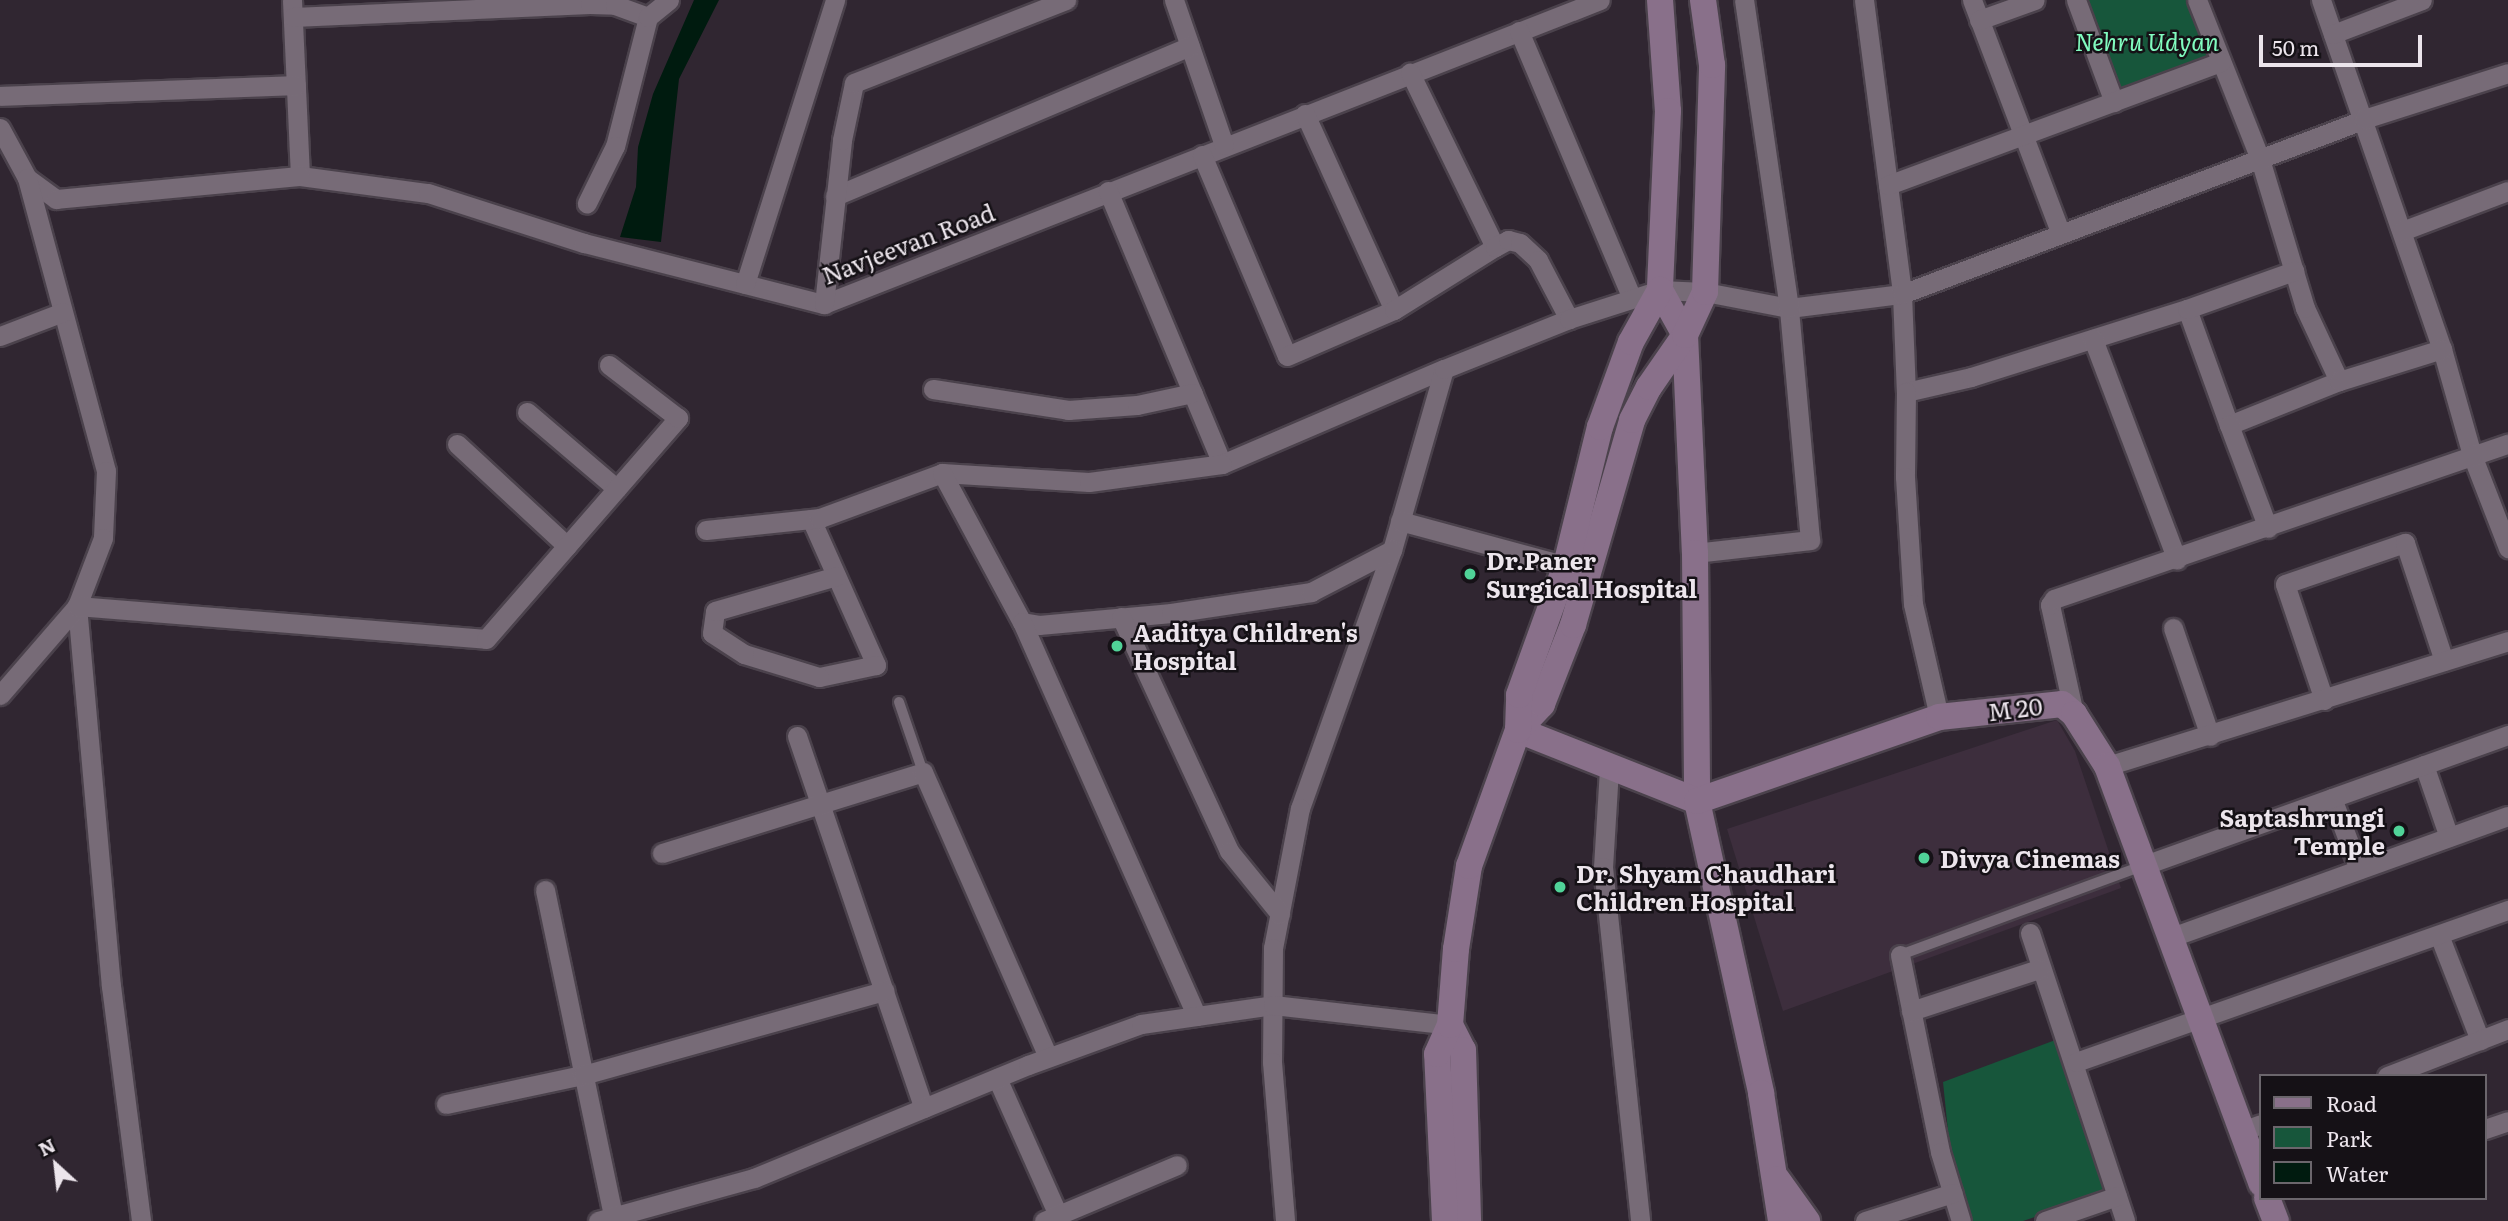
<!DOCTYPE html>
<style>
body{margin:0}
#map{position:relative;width:2508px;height:1221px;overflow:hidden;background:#302631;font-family:Literata,serif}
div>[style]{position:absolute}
.built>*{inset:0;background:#3d2e3d}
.green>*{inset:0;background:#17563b}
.water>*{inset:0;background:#001b0f}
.roads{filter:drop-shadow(2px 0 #4b424c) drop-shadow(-2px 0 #4b424c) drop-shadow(0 2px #4b424c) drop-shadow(0 -2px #4b424c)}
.lane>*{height:10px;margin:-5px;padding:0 5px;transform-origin:5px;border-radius:5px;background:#776b77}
.street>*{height:19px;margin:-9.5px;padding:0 9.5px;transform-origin:9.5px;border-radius:9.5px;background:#776b77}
.secondary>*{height:26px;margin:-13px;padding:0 13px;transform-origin:13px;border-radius:13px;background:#89708a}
.dots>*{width:19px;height:19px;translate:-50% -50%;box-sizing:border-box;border:4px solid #151116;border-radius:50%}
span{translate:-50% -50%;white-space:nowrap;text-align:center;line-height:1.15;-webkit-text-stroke:5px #151116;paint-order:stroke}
.park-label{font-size:24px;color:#81fbbf;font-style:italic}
.street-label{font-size:24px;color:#ece5ec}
.poi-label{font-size:24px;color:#ece5ec;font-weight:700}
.left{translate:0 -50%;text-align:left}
.right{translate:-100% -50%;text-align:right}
.legend{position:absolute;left:2259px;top:1074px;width:228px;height:126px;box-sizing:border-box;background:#151116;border:2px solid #6b666c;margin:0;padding:9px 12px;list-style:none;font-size:21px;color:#ece5ec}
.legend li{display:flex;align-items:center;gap:14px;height:35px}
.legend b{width:35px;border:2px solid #6b666c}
.north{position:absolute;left:21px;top:1130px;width:70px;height:70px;-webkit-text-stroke:5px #151116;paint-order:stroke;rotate:333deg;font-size:19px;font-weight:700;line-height:28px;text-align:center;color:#ece5ec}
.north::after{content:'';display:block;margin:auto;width:24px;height:32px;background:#ece5ec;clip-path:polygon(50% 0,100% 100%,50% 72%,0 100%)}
.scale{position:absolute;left:2259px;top:35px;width:163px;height:32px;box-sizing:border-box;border:4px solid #ece5ec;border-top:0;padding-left:9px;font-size:21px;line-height:24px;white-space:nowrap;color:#ece5ec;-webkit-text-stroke:5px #151116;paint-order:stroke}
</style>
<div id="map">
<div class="built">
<i style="clip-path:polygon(2057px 720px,2075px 751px,2121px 888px,1783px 1011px,1727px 829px)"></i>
</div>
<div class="green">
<i style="clip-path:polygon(2085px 0,2190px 0,2212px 60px,2121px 94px)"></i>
<i style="clip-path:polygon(2058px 1039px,2111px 1191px,2023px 1221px,1969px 1221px,1952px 1170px,1943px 1082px)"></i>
</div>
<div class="water">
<i style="clip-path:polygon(694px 0,719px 0,679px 79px,661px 242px,620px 237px,636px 187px,638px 147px,653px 94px)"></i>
</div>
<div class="roads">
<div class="lane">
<i style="left:899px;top:702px;width:74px;rotate:71.1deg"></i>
<i style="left:1900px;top:955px;width:258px;rotate:-20.2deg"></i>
</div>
<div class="street">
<i style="left:292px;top:0;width:176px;rotate:87.4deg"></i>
<i style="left:300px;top:176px;width:129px;rotate:7.6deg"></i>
<i style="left:428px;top:193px;width:164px;rotate:17.8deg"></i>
<i style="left:584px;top:243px;width:248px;rotate:14.3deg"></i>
<i style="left:824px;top:304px;width:833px;rotate:-21.39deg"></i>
<i style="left:1174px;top:0;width:153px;rotate:71deg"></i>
<i style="left:1864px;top:0;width:296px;rotate:82.6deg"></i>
<i style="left:1902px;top:294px;width:98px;rotate:87.7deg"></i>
<i style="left:1906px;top:392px;width:67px;rotate:-13deg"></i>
<i style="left:1971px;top:377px;width:226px;rotate:-17.5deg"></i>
<i style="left:2187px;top:309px;width:123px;rotate:70.1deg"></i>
<i style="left:2229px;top:425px;width:118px;rotate:-21.8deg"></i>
<i style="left:2339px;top:381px;width:81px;rotate:-115deg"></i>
<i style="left:2305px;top:308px;width:156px;rotate:-106.8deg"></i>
<i style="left:2260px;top:159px;width:171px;rotate:-111.6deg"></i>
<i style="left:1972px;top:0;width:250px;rotate:69.2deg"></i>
<i style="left:2076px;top:0;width:109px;rotate:69.6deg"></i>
<i style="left:2321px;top:0;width:369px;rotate:70.9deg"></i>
<i style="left:2442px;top:349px;width:110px;rotate:74.2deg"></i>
<i style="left:2472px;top:455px;width:100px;rotate:68.8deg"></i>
<i style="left:293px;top:17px;width:297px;rotate:-2.5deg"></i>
<i style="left:590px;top:4px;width:25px;rotate:2deg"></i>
<i style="left:615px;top:5px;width:35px;rotate:20deg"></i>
<i style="left:648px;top:17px;width:133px;rotate:104.3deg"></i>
<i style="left:615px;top:146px;width:64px;rotate:116.2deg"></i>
<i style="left:648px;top:17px;width:27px;rotate:-39deg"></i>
<i style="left:1979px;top:20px;width:59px;rotate:-19.7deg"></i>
<i style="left:1519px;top:31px;width:290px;rotate:67.1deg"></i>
<i style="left:2333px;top:34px;width:95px;rotate:-20.9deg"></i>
<i style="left:0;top:96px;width:296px;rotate:-2.1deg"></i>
<i style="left:1305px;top:114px;width:215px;rotate:65.6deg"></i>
<i style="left:0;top:128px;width:57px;rotate:61.6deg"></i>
<i style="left:27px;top:178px;width:36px;rotate:36deg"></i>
<i style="left:56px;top:199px;width:245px;rotate:-5.4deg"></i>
<i style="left:1202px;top:155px;width:218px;rotate:67.1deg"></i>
<i style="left:1287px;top:356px;width:116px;rotate:-23.3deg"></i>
<i style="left:1394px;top:310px;width:119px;rotate:-32deg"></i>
<i style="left:1495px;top:247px;width:194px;rotate:-116deg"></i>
<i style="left:27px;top:178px;width:303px;rotate:74.9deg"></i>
<i style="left:106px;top:471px;width:67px;rotate:92.6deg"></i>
<i style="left:103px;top:538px;width:73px;rotate:110.9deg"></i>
<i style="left:77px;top:606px;width:382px;rotate:84.9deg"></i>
<i style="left:111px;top:986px;width:237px;rotate:82.7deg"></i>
<i style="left:1888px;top:185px;width:355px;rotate:-20.3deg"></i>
<i style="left:1108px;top:191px;width:296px;rotate:67.3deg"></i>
<i style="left:1222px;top:464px;width:241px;rotate:-23.2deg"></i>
<i style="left:1444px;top:369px;width:188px;rotate:106deg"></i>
<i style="left:1392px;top:550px;width:274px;rotate:109.6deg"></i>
<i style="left:1300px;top:808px;width:143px;rotate:100.9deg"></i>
<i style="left:1273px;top:948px;width:114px;rotate:90.5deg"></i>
<i style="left:1272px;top:1062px;width:160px;rotate:85.3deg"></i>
<i style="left:835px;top:196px;width:385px;rotate:-22.9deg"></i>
<i style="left:2402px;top:231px;width:113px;rotate:-20.7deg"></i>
<i style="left:1495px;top:247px;width:15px;rotate:-28deg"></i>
<i style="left:1508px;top:240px;width:12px;rotate:14deg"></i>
<i style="left:1520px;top:243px;width:25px;rotate:43deg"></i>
<i style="left:1538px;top:260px;width:67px;rotate:62.3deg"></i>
<i style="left:745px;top:284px;width:298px;rotate:-72.4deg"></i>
<i style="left:824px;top:304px;width:165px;rotate:-83.7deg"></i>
<i style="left:842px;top:140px;width:58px;rotate:-78.1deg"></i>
<i style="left:854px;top:83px;width:228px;rotate:-21.4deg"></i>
<i style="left:2187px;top:309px;width:114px;rotate:-19.6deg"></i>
<i style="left:0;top:336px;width:67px;rotate:-20.9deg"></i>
<i style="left:2093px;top:339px;width:236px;rotate:69.2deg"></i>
<i style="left:1444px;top:369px;width:135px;rotate:-21.8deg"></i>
<i style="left:1569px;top:319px;width:96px;rotate:-17.7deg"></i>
<i style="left:1660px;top:290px;width:45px;rotate:2.5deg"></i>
<i style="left:1705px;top:292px;width:86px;rotate:10.8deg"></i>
<i style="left:1789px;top:308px;width:114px;rotate:-7.1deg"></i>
<i style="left:1902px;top:294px;width:494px;rotate:-20.7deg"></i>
<i style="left:2364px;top:119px;width:151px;rotate:-17.7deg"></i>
<i style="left:2339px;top:381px;width:108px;rotate:-17.3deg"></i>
<i style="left:933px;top:389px;width:137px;rotate:8.8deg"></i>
<i style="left:1068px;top:410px;width:69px;rotate:-4.1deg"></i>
<i style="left:1137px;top:405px;width:57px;rotate:-12.1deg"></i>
<i style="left:1906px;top:392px;width:85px;rotate:90.7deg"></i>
<i style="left:1905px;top:477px;width:127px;rotate:86.4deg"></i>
<i style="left:1913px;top:604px;width:116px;rotate:77deg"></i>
<i style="left:527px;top:412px;width:118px;rotate:40.5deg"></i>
<i style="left:2229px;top:425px;width:110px;rotate:69.3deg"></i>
<i style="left:457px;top:444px;width:150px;rotate:42.8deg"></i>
<i style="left:942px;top:473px;width:147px;rotate:3.5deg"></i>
<i style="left:1089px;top:482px;width:134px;rotate:-7.7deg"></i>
<i style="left:811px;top:519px;width:160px;rotate:66deg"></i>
<i style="left:876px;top:665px;width:58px;rotate:168.1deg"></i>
<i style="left:819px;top:677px;width:78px;rotate:-163deg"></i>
<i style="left:744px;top:654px;width:38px;rotate:-147deg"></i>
<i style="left:712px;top:633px;width:22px;rotate:-82deg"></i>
<i style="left:715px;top:611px;width:126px;rotate:-16.1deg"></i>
<i style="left:1400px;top:521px;width:184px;rotate:15.1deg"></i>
<i style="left:706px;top:530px;width:115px;rotate:-6deg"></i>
<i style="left:820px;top:518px;width:130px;rotate:-20.2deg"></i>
<i style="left:942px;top:473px;width:169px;rotate:61.8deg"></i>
<i style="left:1022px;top:622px;width:17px;rotate:10deg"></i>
<i style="left:1039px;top:625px;width:133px;rotate:-5.2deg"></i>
<i style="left:1171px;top:613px;width:142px;rotate:-8.5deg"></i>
<i style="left:1311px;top:592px;width:91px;rotate:-27.4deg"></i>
<i style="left:1695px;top:553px;width:116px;rotate:-6.4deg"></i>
<i style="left:1810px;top:540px;width:233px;rotate:-95.2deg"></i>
<i style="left:1789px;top:308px;width:311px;rotate:-98.3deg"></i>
<i style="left:1121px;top:617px;width:258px;rotate:65.2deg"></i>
<i style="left:1229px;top:851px;width:81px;rotate:51deg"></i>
<i style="left:1022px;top:622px;width:431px;rotate:66.1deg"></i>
<i style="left:2173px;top:628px;width:114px;rotate:71.1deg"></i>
<i style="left:0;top:695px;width:118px;rotate:-49.1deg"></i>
<i style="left:77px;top:606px;width:410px;rotate:4.6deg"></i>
<i style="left:486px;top:639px;width:293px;rotate:-49deg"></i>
<i style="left:678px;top:418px;width:87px;rotate:-142.5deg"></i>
<i style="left:2324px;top:700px;width:122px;rotate:-108.6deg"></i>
<i style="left:2285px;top:584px;width:127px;rotate:-18.9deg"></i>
<i style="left:2405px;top:543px;width:124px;rotate:71.7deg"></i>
<i style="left:2074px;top:714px;width:112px;rotate:-102.4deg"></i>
<i style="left:2050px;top:605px;width:7px;rotate:-56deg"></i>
<i style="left:2054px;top:599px;width:480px;rotate:-18.9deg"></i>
<i style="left:797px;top:736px;width:393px;rotate:71.2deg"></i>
<i style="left:2424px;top:765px;width:76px;rotate:70.9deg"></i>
<i style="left:2107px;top:766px;width:420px;rotate:-17.3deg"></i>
<i style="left:1609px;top:769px;width:98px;rotate:93.5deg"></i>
<i style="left:1603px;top:867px;width:356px;rotate:84deg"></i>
<i style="left:2332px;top:798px;width:76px;rotate:69.2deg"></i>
<i style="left:662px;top:853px;width:273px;rotate:-17.2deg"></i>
<i style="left:923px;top:772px;width:311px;rotate:66.3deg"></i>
<i style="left:2142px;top:866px;width:389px;rotate:-19.7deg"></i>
<i style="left:545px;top:890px;width:338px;rotate:78.2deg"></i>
<i style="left:2030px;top:933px;width:303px;rotate:71.7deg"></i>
<i style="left:2439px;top:935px;width:113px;rotate:68.7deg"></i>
<i style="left:2169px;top:938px;width:360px;rotate:-19.8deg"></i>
<i style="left:1900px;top:955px;width:201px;rotate:78.5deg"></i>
<i style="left:1940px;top:1152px;width:72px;rotate:73.1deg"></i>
<i style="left:1911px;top:1011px;width:135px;rotate:-18.2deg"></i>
<i style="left:2076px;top:1062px;width:458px;rotate:-19.4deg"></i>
<i style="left:2387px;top:1076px;width:130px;rotate:-21.2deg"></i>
<i style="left:997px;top:1078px;width:150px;rotate:66deg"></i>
<i style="left:446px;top:1104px;width:140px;rotate:-12deg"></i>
<i style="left:583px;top:1075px;width:313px;rotate:-15.6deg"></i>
<i style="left:2485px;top:1129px;width:24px;rotate:-19deg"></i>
<i style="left:2242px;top:1131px;width:20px;rotate:-20deg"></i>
<i style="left:598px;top:1221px;width:162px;rotate:-15.4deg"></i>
<i style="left:754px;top:1178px;width:296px;rotate:-22.4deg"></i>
<i style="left:1028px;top:1065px;width:120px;rotate:-19.9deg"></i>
<i style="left:1141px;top:1024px;width:133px;rotate:-8.2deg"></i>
<i style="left:1273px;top:1005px;width:178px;rotate:6.4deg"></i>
<i style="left:1044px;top:1221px;width:144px;rotate:-22.8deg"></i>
<i style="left:1865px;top:1221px;width:92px;rotate:-17.7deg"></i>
<i style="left:2045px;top:1221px;width:76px;rotate:-19.1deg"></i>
</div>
<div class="secondary">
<i style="left:1660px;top:0;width:111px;rotate:85.9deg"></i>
<i style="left:1668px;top:111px;width:179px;rotate:92.6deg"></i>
<i style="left:1660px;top:290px;width:51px;rotate:60.9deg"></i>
<i style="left:1685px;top:335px;width:218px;rotate:87.4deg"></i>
<i style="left:1695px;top:553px;width:248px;rotate:89.5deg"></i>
<i style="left:1697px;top:801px;width:299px;rotate:77.6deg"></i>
<i style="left:1761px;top:1093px;width:130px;rotate:81.1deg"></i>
<i style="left:1518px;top:730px;width:193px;rotate:21.6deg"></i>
<i style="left:1697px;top:801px;width:256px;rotate:-19.1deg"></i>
<i style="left:1939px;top:717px;width:124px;rotate:-6deg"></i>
<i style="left:2062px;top:704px;width:16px;rotate:40deg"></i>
<i style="left:2074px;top:714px;width:62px;rotate:57.6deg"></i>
<i style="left:2107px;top:766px;width:445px;rotate:69.7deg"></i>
<i style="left:1518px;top:730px;width:35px;rotate:-47deg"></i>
<i style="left:1542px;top:704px;width:85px;rotate:-68.6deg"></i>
<i style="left:1573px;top:625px;width:213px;rotate:-73.9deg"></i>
<i style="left:1632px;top:420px;width:37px;rotate:-63deg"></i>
<i style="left:1649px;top:387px;width:63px;rotate:-55.3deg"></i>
<i style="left:1685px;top:335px;width:47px;rotate:-65.1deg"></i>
<i style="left:1705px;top:292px;width:227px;rotate:-88.2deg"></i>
<i style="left:1712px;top:65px;width:66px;rotate:-97.9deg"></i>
<i style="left:1450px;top:1025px;width:28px;rotate:63deg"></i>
<i style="left:1463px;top:1050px;width:171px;rotate:88.3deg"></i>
<i style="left:1777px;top:1179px;width:52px;rotate:54.5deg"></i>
<i style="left:2267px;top:1198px;width:25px;rotate:69deg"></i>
<i style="left:1445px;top:1221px;width:167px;rotate:-92.7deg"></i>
<i style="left:1437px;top:1054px;width:32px;rotate:-66deg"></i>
<i style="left:1450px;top:1025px;width:76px;rotate:-85.5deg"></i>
<i style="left:1456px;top:949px;width:84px;rotate:-81.1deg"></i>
<i style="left:1469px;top:866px;width:145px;rotate:-70.2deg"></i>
<i style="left:1518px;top:730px;width:35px;rotate:-88deg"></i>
<i style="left:1519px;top:695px;width:138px;rotate:-70.1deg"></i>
<i style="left:1566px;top:565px;width:142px;rotate:-76.2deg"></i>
<i style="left:1600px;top:427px;width:90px;rotate:-70deg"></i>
<i style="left:1631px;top:342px;width:60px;rotate:-60.9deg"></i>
</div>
</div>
<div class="dots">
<i style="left:1470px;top:574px;background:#50d398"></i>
<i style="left:1117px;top:646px;background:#50d398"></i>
<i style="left:2399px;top:831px;background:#50d398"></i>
<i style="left:1924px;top:858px;background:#50d398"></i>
<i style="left:1560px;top:887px;background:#50d398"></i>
</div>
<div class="park-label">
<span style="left:2147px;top:41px">Nehru Udyan</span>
</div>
<div class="street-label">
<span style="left:908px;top:243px;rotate:-21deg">Navjeevan Road</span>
<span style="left:2015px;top:708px;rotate:-7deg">M 20</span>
</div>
<div class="poi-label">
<span class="left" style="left:1486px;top:574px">Dr.Paner<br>Surgical Hospital</span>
<span class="left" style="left:1133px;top:646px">Aaditya Children's<br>Hospital</span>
<span class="right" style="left:2385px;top:831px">Saptashrungi<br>Temple</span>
<span class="left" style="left:1940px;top:858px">Divya Cinemas</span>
<span class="left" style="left:1576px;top:887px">Dr. Shyam Chaudhari<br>Children Hospital</span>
</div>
<ul class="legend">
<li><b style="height:9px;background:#89708a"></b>Road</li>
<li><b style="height:19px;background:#17563b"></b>Park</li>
<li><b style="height:19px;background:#001b0f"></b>Water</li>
</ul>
<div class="north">N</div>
<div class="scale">50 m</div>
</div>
